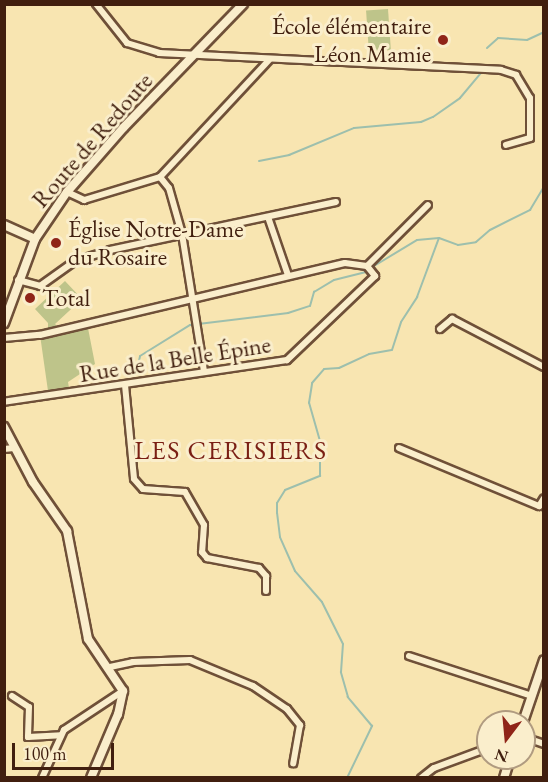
<!DOCTYPE html>
<meta charset="utf-8">
<style>
body{margin:0}
#map{position:relative;width:548px;height:782px;overflow:hidden;background:#f8e5b1;font-family:"EB Garamond",serif}
div>[style]{position:absolute}
.green>*{inset:0;background:#bec48a;transform-origin:0 0}
.stream>*{height:2px;margin:-1px;padding:0 1px;transform-origin:1px;border-radius:1px;background:#9dbfad}
.roads{filter:drop-shadow(2px 0 #6f5038) drop-shadow(-2px 0 #6f5038) drop-shadow(0 2px #6f5038) drop-shadow(0 -2px #6f5038)}
.minor>*{height:6px;margin:-3px;padding:0 3px;transform-origin:3px;border-radius:3px;background:#faeecc}
.tertiary>*{height:8px;margin:-4px;padding:0 4px;transform-origin:4px;border-radius:4px;background:#faeecc}
.secondary>*{height:8px;margin:-4px;padding:0 4px;transform-origin:4px;border-radius:4px;background:#faeecc}
.dots>*{width:16px;height:16px;translate:-50% -50%;box-sizing:border-box;border:3px solid #faeecc;border-radius:50%}
span{translate:-50% -50%;white-space:nowrap;text-align:center;line-height:1.15;-webkit-text-stroke:6px #faeecc;paint-order:stroke}
.poi-label{font-size:24px;color:#411f0f}
.right{translate:-100% -50%;text-align:right}
.left{translate:0 -50%;text-align:left}
.street-label{font-size:24px;color:#411f0f}
.neighbourhood-label{font-size:26px;color:#7a1f14;letter-spacing:1.5px}
.frame{position:absolute;inset:0;border:6px solid #411f0f;pointer-events:none}
.north{position:absolute;left:476px;top:710px;width:60px;height:60px;box-sizing:border-box;background:#faeecc;border:2px solid #b09b80;border-radius:50%;rotate:196deg;font-size:16px;font-weight:700;line-height:24px;text-align:center;color:#411f0f}
.north::after{content:'';display:block;margin:auto;width:21px;height:27px;background:#8f2418;clip-path:polygon(50% 0,100% 100%,50% 72%,0 100%)}
.scale{position:absolute;left:12px;top:743px;width:102px;height:27px;box-sizing:border-box;border:3px solid #411f0f;border-top:0;padding-left:8px;font-size:18px;line-height:21px;white-space:nowrap;color:#411f0f;-webkit-text-stroke:4px #faeecc;paint-order:stroke}
</style>
<div id="map">
<div class="green">
<i style="left:388px;top:9px;width:41px;height:22px;rotate:86deg"></i>
<i style="clip-path:polygon(65px 281px,82px 299px,55px 324px,61px 330px,87px 323px,95px 364px,68px 382px,69px 388px,48px 391px,40px 335px,48px 333px,48px 323px,35px 309px)"></i>
</div>
<div class="stream">
<i style="left:487px;top:48px;width:15px;rotate:-42deg"></i>
<i style="left:498px;top:38px;width:29px;rotate:4deg"></i>
<i style="left:527px;top:40px;width:19px;rotate:-25deg"></i>
<i style="left:259px;top:161px;width:31px;rotate:-11deg"></i>
<i style="left:289px;top:155px;width:70px;rotate:-22.6deg"></i>
<i style="left:354px;top:128px;width:67px;rotate:-5.1deg"></i>
<i style="left:421px;top:122px;width:13px;rotate:-23deg"></i>
<i style="left:433px;top:117px;width:33px;rotate:-35deg"></i>
<i style="left:460px;top:98px;width:34px;rotate:-50deg"></i>
<i style="left:374px;top:266px;width:50px;rotate:-31.2deg"></i>
<i style="left:417px;top:240px;width:22px;rotate:-5deg"></i>
<i style="left:138px;top:365px;width:9px;rotate:-77deg"></i>
<i style="left:140px;top:356px;width:59px;rotate:-31.8deg"></i>
<i style="left:190px;top:325px;width:99px;rotate:-7deg"></i>
<i style="left:288px;top:313px;width:23px;rotate:-18deg"></i>
<i style="left:310px;top:306px;width:15px;rotate:-74deg"></i>
<i style="left:314px;top:292px;width:23px;rotate:-31deg"></i>
<i style="left:334px;top:280px;width:34px;rotate:-14deg"></i>
<i style="left:347px;top:778px;width:58px;rotate:-64.3deg"></i>
<i style="left:372px;top:726px;width:38px;rotate:-130deg"></i>
<i style="left:348px;top:697px;width:26px;rotate:-106deg"></i>
<i style="left:341px;top:672px;width:28px;rotate:-86deg"></i>
<i style="left:343px;top:644px;width:47px;rotate:-116.6deg"></i>
<i style="left:322px;top:602px;width:41px;rotate:-131.1deg"></i>
<i style="left:295px;top:571px;width:37px;rotate:-114deg"></i>
<i style="left:280px;top:537px;width:24px;rotate:-97deg"></i>
<i style="left:277px;top:513px;width:10px;rotate:-90deg"></i>
<i style="left:277px;top:503px;width:15px;rotate:-58deg"></i>
<i style="left:285px;top:490px;width:38px;rotate:-22deg"></i>
<i style="left:320px;top:476px;width:35px;rotate:-90deg"></i>
<i style="left:320px;top:441px;width:40px;rotate:-106deg"></i>
<i style="left:309px;top:403px;width:20px;rotate:-81deg"></i>
<i style="left:312px;top:383px;width:18px;rotate:-49deg"></i>
<i style="left:324px;top:369px;width:15px;rotate:-4deg"></i>
<i style="left:339px;top:368px;width:33px;rotate:-25deg"></i>
<i style="left:369px;top:354px;width:23px;rotate:-10deg"></i>
<i style="left:392px;top:350px;width:29px;rotate:-72deg"></i>
<i style="left:401px;top:322px;width:30px;rotate:-57deg"></i>
<i style="left:417px;top:297px;width:63px;rotate:-69.6deg"></i>
<i style="left:439px;top:238px;width:20px;rotate:20deg"></i>
<i style="left:458px;top:245px;width:18px;rotate:-9deg"></i>
<i style="left:476px;top:242px;width:18px;rotate:-41deg"></i>
<i style="left:490px;top:230px;width:45px;rotate:-26.6deg"></i>
<i style="left:530px;top:210px;width:27px;rotate:-59deg"></i>
</div>
<div class="roads">
<div class="minor">
<i style="left:96px;top:4px;width:50px;rotate:51.5deg"></i>
<i style="left:127px;top:43px;width:34px;rotate:17deg"></i>
<i style="left:159px;top:53px;width:342px;rotate:2.8deg"></i>
<i style="left:501px;top:70px;width:16px;rotate:18deg"></i>
<i style="left:516px;top:75px;width:27px;rotate:59deg"></i>
<i style="left:530px;top:98px;width:40px;rotate:90deg"></i>
<i style="left:530px;top:138px;width:25px;rotate:164deg"></i>
<i style="left:160px;top:177px;width:14px;rotate:51deg"></i>
<i style="left:169px;top:188px;width:48px;rotate:74.2deg"></i>
<i style="left:182px;top:234px;width:139px;rotate:80.9deg"></i>
<i style="left:160px;top:177px;width:160px;rotate:-47deg"></i>
<i style="left:67px;top:192px;width:19px;rotate:25deg"></i>
<i style="left:84px;top:200px;width:79px;rotate:-16.8deg"></i>
<i style="left:268px;top:217px;width:61px;rotate:71deg"></i>
<i style="left:367px;top:266px;width:86px;rotate:-45deg"></i>
<i style="left:18px;top:280px;width:23px;rotate:15deg"></i>
<i style="left:40px;top:286px;width:43px;rotate:-35.5deg"></i>
<i style="left:75px;top:261px;width:37px;rotate:-17deg"></i>
<i style="left:110px;top:250px;width:231px;rotate:-12deg"></i>
<i style="left:440px;top:329px;width:16px;rotate:-40deg"></i>
<i style="left:452px;top:319px;width:104px;rotate:27.6deg"></i>
<i style="left:4px;top:338px;width:36px;rotate:-5deg"></i>
<i style="left:40px;top:335px;width:313px;rotate:-13.3deg"></i>
<i style="left:345px;top:263px;width:22px;rotate:8deg"></i>
<i style="left:367px;top:266px;width:13px;rotate:51deg"></i>
<i style="left:375px;top:276px;width:122px;rotate:136.3deg"></i>
<i style="left:287px;top:360px;width:286px;rotate:171.6deg"></i>
<i style="left:125px;top:385px;width:94px;rotate:84.5deg"></i>
<i style="left:134px;top:479px;width:13px;rotate:48deg"></i>
<i style="left:143px;top:489px;width:42px;rotate:4.1deg"></i>
<i style="left:185px;top:492px;width:38px;rotate:60deg"></i>
<i style="left:204px;top:525px;width:27px;rotate:94deg"></i>
<i style="left:202px;top:552px;width:8px;rotate:50deg"></i>
<i style="left:207px;top:558px;width:53px;rotate:10.9deg"></i>
<i style="left:259px;top:568px;width:11px;rotate:49deg"></i>
<i style="left:266px;top:576px;width:15px;rotate:90deg"></i>
<i style="left:399px;top:448px;width:152px;rotate:22.5deg"></i>
<i style="left:539px;top:506px;width:9px;rotate:-58deg"></i>
<i style="left:4px;top:449px;width:10px;rotate:-6deg"></i>
<i style="left:409px;top:656px;width:129px;rotate:18deg"></i>
<i style="left:110px;top:667px;width:24px;rotate:-12deg"></i>
<i style="left:133px;top:662px;width:57px;rotate:-2deg"></i>
<i style="left:190px;top:660px;width:68px;rotate:22.4deg"></i>
<i style="left:253px;top:686px;width:41px;rotate:34.1deg"></i>
<i style="left:287px;top:709px;width:21px;rotate:51deg"></i>
<i style="left:300px;top:725px;width:39px;rotate:100deg"></i>
<i style="left:12px;top:696px;width:20px;rotate:33deg"></i>
<i style="left:29px;top:707px;width:30px;rotate:92deg"></i>
<i style="left:28px;top:737px;width:33px;rotate:-3deg"></i>
<i style="left:524px;top:737px;width:21px;rotate:19deg"></i>
<i style="left:42px;top:778px;width:53px;rotate:-65.4deg"></i>
<i style="left:64px;top:730px;width:71px;rotate:-33.5deg"></i>
<i style="left:421px;top:778px;width:16px;rotate:-38deg"></i>
<i style="left:434px;top:768px;width:58px;rotate:-20.3deg"></i>
</div>
<div class="tertiary">
<i style="left:4px;top:225px;width:34px;rotate:24deg"></i>
</div>
<div class="secondary">
<i style="left:4px;top:323px;width:90px;rotate:-69.7deg"></i>
<i style="left:35px;top:239px;width:57px;rotate:-55.8deg"></i>
<i style="left:67px;top:192px;width:86px;rotate:-48.8deg"></i>
<i style="left:124px;top:127px;width:171px;rotate:-45.9deg"></i>
<i style="left:4px;top:427px;width:62px;rotate:62.2deg"></i>
<i style="left:33px;top:482px;width:60px;rotate:55.2deg"></i>
<i style="left:67px;top:531px;width:110px;rotate:79deg"></i>
<i style="left:88px;top:639px;width:63px;rotate:56.1deg"></i>
<i style="left:123px;top:691px;width:24px;rotate:102deg"></i>
<i style="left:118px;top:714px;width:69px;rotate:112.9deg"></i>
<i style="left:523px;top:722px;width:65px;rotate:-71.3deg"></i>
<i style="left:504px;top:778px;width:21px;rotate:-73deg"></i>
</div>
</div>
<div class="dots">
<i style="left:443px;top:40px;background:#8f2418"></i>
<i style="left:56px;top:243px;background:#8f2418"></i>
<i style="left:30px;top:298px;background:#8f2418"></i>
</div>
<div class="poi-label">
<span class="right" style="left:431px;top:40px">École élémentaire<br>Léon Mamie</span>
<span class="left" style="left:68px;top:243px">Église Notre-Dame<br>du Rosaire</span>
<span class="left" style="left:42px;top:298px">Total</span>
</div>
<div class="street-label">
<span style="left:92px;top:140px;rotate:-49deg">Route de Redoute</span>
<span style="left:175px;top:359px;rotate:-9deg">Rue de la Belle Épine</span>
</div>
<div class="neighbourhood-label">
<span style="left:231px;top:451px">LES CERISIERS</span>
</div>
<div class="frame"></div>
<div class="north">N</div>
<div class="scale">100 m</div>
</div>
